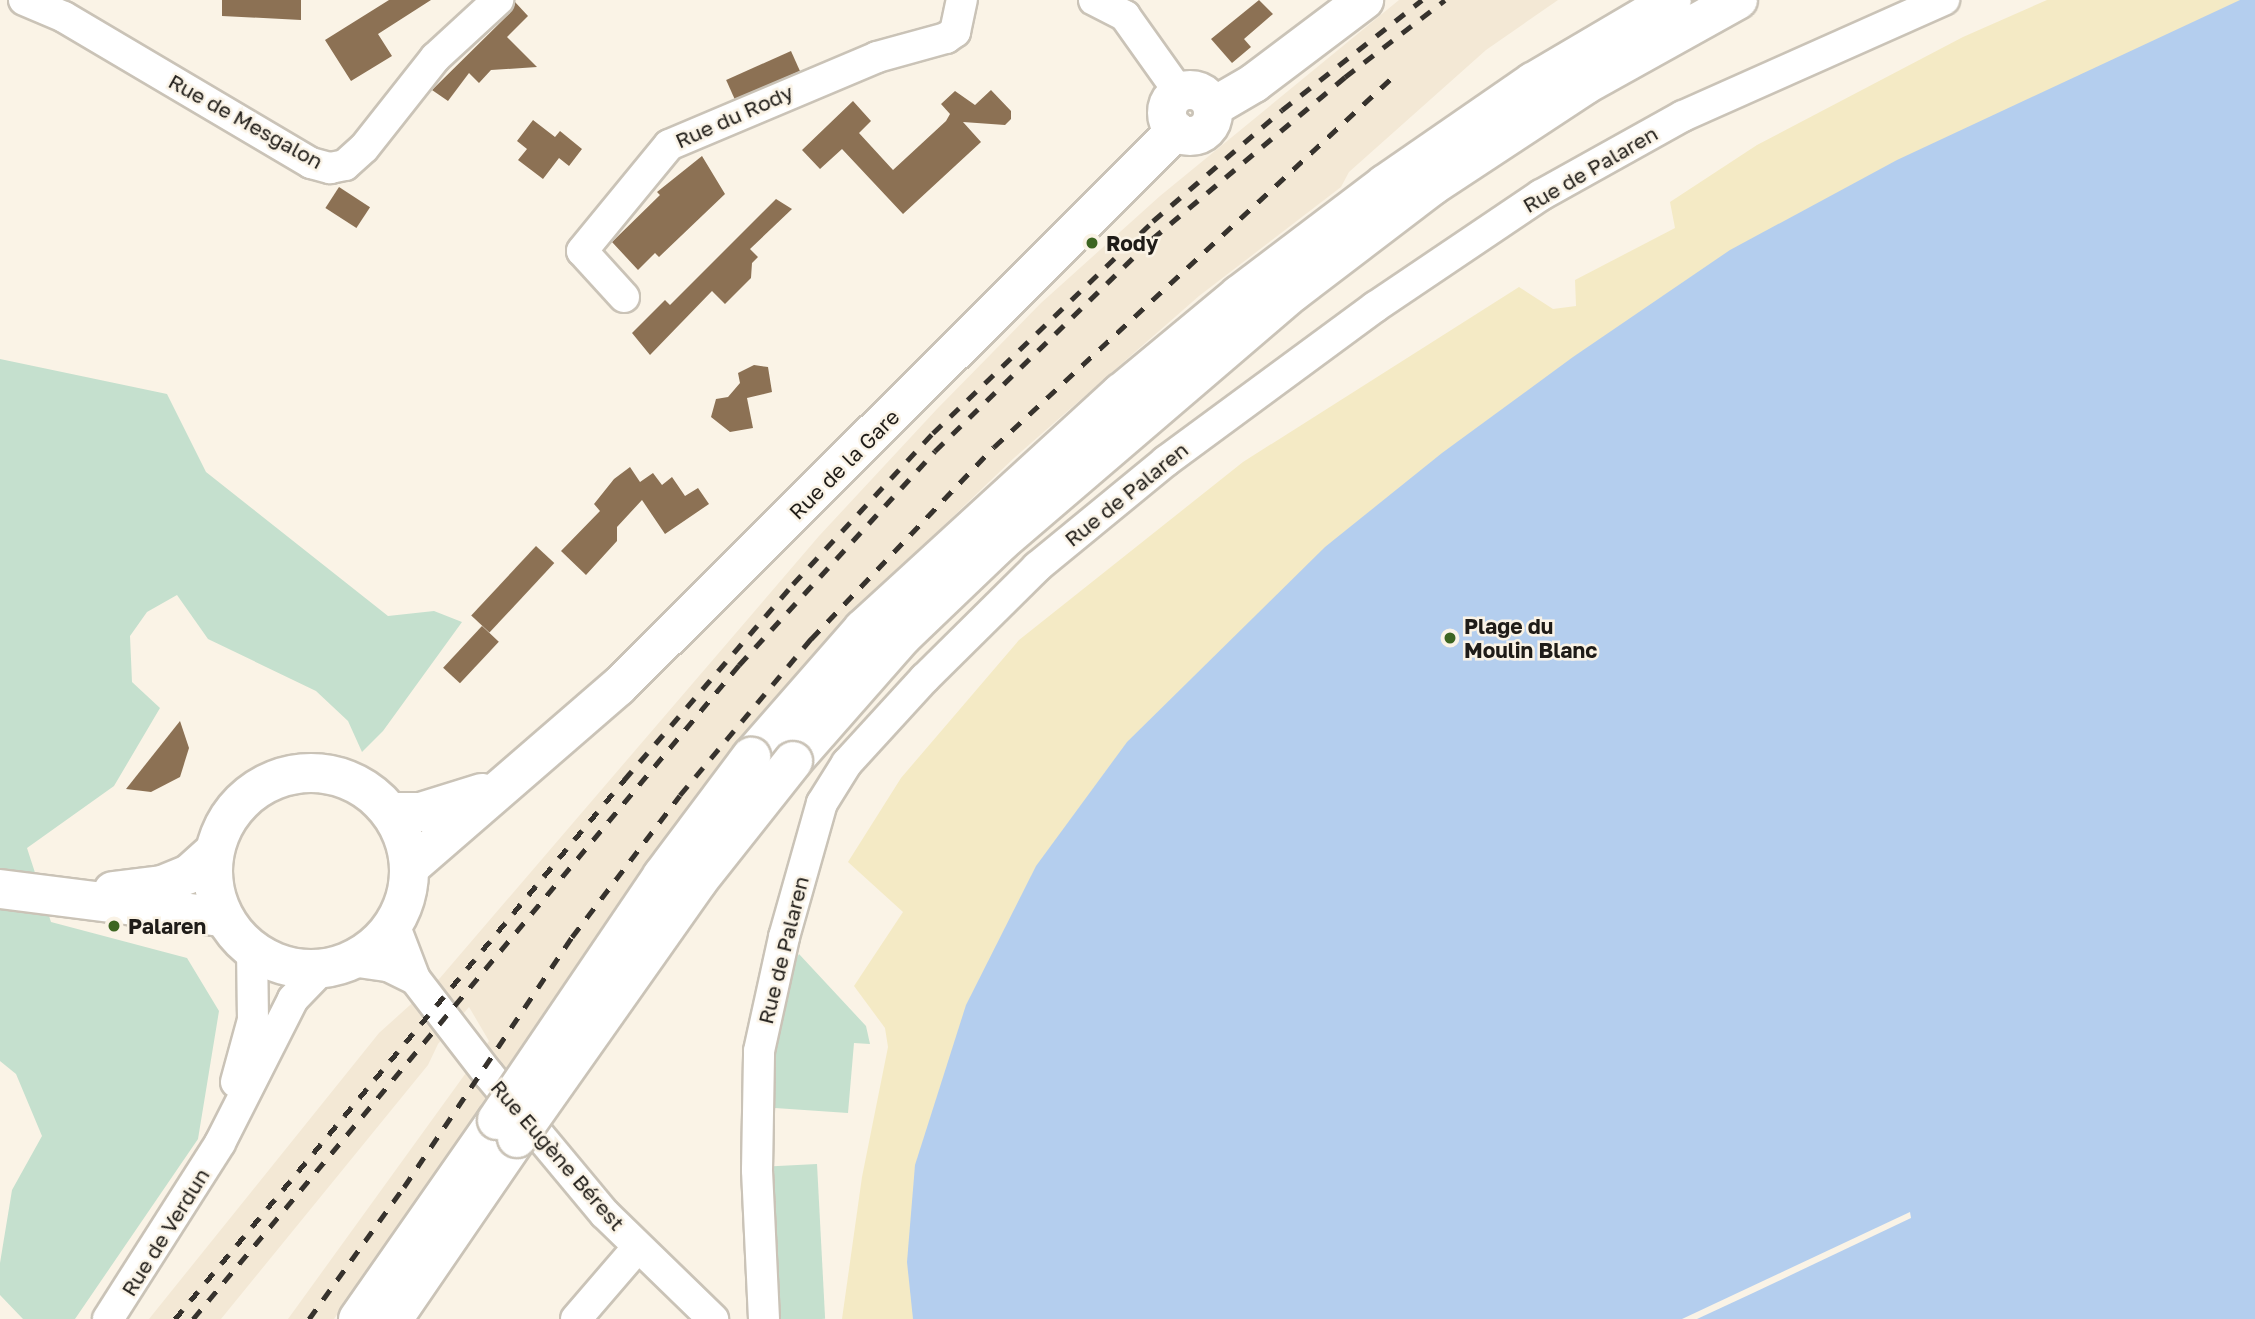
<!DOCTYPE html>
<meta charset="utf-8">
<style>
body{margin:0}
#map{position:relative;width:2255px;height:1319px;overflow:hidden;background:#faf3e6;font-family:"Golos Text",sans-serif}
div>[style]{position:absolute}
.built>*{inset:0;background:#f3e8d5}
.green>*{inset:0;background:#c5e0ce;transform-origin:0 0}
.sand>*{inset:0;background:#f4eac5}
.water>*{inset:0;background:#b4ceee}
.pier>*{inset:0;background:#faf3e6}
.building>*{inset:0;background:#8c7154;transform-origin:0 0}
.roads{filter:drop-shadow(2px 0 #cac3b7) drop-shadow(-2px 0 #cac3b7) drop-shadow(0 2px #cac3b7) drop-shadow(0 -2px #cac3b7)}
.minor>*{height:30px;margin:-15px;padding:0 15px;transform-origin:15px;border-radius:15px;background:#fff}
.major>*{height:38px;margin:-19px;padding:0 19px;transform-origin:19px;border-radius:19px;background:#fff}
.major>.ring{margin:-19px;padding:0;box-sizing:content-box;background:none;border:38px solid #fff;border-radius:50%}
.highway>*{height:38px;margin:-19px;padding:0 19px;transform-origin:19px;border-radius:19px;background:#fff}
.rail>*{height:5px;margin-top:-2.5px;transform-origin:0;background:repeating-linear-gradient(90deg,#36322d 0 12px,transparent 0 24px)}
.bridges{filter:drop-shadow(2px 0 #cac3b7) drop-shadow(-2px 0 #cac3b7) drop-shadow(0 2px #cac3b7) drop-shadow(0 -2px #cac3b7)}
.highway-bridge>*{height:38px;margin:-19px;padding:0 19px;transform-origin:19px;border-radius:19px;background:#fff}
.dots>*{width:19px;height:19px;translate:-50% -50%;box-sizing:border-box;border:4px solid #faf3e6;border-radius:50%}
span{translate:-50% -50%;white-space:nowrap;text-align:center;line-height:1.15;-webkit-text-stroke:5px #faf3e6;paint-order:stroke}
.street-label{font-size:21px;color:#1f1c18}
.poi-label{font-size:21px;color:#1f1c18;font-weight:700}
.left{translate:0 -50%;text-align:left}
</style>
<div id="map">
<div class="built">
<i style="clip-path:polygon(1399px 0,1558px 0,1486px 50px,1349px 172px,1341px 187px,1199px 296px,1014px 458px,865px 601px,705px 787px,334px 1319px,288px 1319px,489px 1041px,469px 1007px,438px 1044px,428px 1065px,221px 1319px,149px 1319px,379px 1033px,440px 978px,819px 536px,937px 409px,1041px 303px,1160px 196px)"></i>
</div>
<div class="green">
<i style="clip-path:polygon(0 359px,167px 394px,206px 472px,388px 616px,434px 611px,462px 622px,383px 731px,362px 752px,348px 721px,316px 691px,208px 639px,177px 595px,147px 612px,130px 636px,132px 682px,160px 708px,114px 786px,27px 848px,51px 922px,187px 958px,219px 1011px,198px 1139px,75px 1319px,23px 1319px,0 1295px,0 1263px,12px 1190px,42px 1136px,16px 1074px,0 1061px)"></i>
<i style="clip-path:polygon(799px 954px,866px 1026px,870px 1044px,854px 1043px,848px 1113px,775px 1108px,773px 1074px,778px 1031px,790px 970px)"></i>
<i style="left:817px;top:1164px;width:155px;height:44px;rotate:87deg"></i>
</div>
<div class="sand">
<i style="clip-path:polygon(2047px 0,2255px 0,1137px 1319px,842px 1319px,862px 1177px,888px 1047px,885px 1028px,854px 986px,903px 912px,848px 862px,901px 778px,1019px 640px,1243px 462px,1519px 287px,1553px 309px,1576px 306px,1575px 280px,1675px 228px,1670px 202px,1757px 145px,1963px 37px)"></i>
</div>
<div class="water">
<i style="clip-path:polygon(2240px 0,2255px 0,2255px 1319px,913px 1319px,907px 1262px,915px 1165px,966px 1005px,1036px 866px,1127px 742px,1325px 547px,1442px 453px,1573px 357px,1730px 250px,1897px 160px)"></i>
</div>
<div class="pier">
<i style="clip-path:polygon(1910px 1212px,1911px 1218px,1753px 1293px,1697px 1319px,1682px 1319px)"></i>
</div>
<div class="building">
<i style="clip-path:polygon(222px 0,301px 0,301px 20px,222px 16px)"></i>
<i style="clip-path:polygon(389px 0,431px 0,378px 34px,392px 56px,351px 81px,325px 40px)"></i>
<i style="clip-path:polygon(1259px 0,1273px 14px,1244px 39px,1251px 47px,1232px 63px,1211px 39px)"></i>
<i style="clip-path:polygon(515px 2px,528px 16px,507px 37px,537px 67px,491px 70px,479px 83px,469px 73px,448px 101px,432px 90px,510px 13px)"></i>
<i style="left:791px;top:51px;width:22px;height:71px;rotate:66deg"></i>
<i style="clip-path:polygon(991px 90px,1011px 111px,1011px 119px,1005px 125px,963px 122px,981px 142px,903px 214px,842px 149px,820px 169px,802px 150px,853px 101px,871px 121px,859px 133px,893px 170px,946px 121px,950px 114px,941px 104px,955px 91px,975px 105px)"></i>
<i style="clip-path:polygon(533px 120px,555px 137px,560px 131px,582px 149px,569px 166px,559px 158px,543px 179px,518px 160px,527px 149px,517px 141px)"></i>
<i style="clip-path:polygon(702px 156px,725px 194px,659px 257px,655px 253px,638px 270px,612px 242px,660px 195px,657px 192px)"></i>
<i style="left:339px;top:187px;width:37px;height:25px;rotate:33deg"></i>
<i style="clip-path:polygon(776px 199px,792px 209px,750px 249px,758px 257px,752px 263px,751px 278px,725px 304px,712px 291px,650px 355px,632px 333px,665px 300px,670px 305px)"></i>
<i style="clip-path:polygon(754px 365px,768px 367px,772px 392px,747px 398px,753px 428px,730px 432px,711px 417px,716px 399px,728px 397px,740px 383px,738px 373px)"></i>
<i style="clip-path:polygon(630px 467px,640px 482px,653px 473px,662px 485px,672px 477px,685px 496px,698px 488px,709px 504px,665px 534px,642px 500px,617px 527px,617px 541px,586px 575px,561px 551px,600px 511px,594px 504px,614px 479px)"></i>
<i style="left:536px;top:546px;width:25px;height:95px;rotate:43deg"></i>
<i style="left:482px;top:626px;width:23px;height:57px;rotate:43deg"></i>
<i style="clip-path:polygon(180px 721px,189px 748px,180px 777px,151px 792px,126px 789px)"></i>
</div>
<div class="roads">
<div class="minor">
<i style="left:24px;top:0;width:43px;rotate:23deg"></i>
<i style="left:64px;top:17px;width:287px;rotate:30.6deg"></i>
<i style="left:311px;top:163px;width:20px;rotate:15deg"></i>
<i style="left:330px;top:168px;width:15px;rotate:-11deg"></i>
<i style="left:345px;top:165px;width:25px;rotate:-42deg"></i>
<i style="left:364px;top:148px;width:115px;rotate:-51.7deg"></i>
<i style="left:435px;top:58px;width:86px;rotate:-42.6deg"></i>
<i style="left:1094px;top:0;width:35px;rotate:27deg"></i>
<i style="left:1125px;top:16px;width:93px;rotate:54.6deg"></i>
<i style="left:624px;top:297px;width:62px;rotate:-132.4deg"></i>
<i style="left:582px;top:251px;width:137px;rotate:-50.6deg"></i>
<i style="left:669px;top:145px;width:226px;rotate:-22.9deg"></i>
<i style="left:877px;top:57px;width:72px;rotate:-15.4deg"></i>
<i style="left:946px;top:38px;width:11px;rotate:-34deg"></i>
<i style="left:955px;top:32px;width:33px;rotate:-78deg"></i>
<i style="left:394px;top:924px;width:59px;rotate:69.1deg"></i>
<i style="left:415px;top:979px;width:121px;rotate:52.4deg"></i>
<i style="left:489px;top:1075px;width:181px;rotate:50.2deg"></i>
<i style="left:605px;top:1214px;width:151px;rotate:44.2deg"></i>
<i style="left:351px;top:961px;width:37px;rotate:8deg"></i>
<i style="left:388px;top:966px;width:30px;rotate:26deg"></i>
<i style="left:236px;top:1082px;width:64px;rotate:-74.7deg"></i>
<i style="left:253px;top:1020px;width:69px;rotate:-90.8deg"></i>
<i style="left:108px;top:1319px;width:209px;rotate:-57.5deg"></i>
<i style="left:220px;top:1143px;width:161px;rotate:-63.1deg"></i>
<i style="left:293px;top:999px;width:40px;rotate:-46deg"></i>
<i style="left:576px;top:1319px;width:95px;rotate:-49.3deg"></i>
<i style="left:764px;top:1319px;width:149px;rotate:-92.7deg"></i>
<i style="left:757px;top:1170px;width:119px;rotate:-89deg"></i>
<i style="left:759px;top:1051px;width:117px;rotate:-77.6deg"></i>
<i style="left:784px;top:937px;width:139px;rotate:-74.2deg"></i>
<i style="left:822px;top:803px;width:47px;rotate:-58deg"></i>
<i style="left:847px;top:763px;width:115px;rotate:-47.5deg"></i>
<i style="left:925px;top:678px;width:158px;rotate:-44.7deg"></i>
<i style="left:1037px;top:567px;width:167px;rotate:-39.4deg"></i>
<i style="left:1166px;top:461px;width:260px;rotate:-36.4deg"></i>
<i style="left:1375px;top:307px;width:200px;rotate:-34deg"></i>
<i style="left:1541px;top:195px;width:162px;rotate:-29.1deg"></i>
<i style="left:1683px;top:116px;width:286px;rotate:-24deg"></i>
</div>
<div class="major">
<i class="ring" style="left:1167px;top:90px;width:8px;height:8px"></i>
<i style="left:1213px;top:107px;width:48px;rotate:-30.3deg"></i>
<i style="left:1254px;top:83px;width:138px;rotate:-37deg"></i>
<i class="ring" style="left:213px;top:773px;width:158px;height:158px"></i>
<i style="left:390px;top:812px;width:31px"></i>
<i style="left:421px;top:812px;width:64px;rotate:-17.3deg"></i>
<i style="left:410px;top:867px;width:275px;rotate:-40.9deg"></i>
<i style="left:618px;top:687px;width:788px;rotate:-44.9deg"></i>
<i style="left:0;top:889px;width:224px;rotate:7.2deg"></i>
<i style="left:113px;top:891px;width:49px;rotate:-7deg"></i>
<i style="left:162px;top:885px;width:29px;rotate:-22deg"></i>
<i style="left:189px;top:874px;width:31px;rotate:-42deg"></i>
</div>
<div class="highway">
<i style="left:751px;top:757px;width:170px;rotate:-48.8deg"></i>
<i style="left:863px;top:629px;width:350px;rotate:-42.5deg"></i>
<i style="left:1121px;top:393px;width:153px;rotate:-39.7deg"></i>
<i style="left:1239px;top:295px;width:183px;rotate:-37.2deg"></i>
<i style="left:1385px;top:184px;width:180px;rotate:-34.6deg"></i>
<i style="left:1533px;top:82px;width:161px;rotate:-30.5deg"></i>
<i style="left:793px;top:761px;width:167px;rotate:-48.7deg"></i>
<i style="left:903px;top:636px;width:136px;rotate:-43.8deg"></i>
<i style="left:1001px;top:542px;width:384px;rotate:-40.6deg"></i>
<i style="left:1293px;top:292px;width:175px;rotate:-37.3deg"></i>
<i style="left:1432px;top:186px;width:183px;rotate:-33.4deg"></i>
<i style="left:1585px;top:85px;width:175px;rotate:-29.1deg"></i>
<i style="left:358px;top:1319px;width:243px;rotate:-55.1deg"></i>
<i style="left:393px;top:1319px;width:219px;rotate:-55.6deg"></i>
</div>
</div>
<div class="rail">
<i style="left:175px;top:1319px;width:702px;rotate:-50.2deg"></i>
<i style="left:624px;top:780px;width:259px;rotate:-49.2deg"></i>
<i style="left:793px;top:584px;width:206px;rotate:-47.2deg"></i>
<i style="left:933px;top:433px;width:306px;rotate:-43.9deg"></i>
<i style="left:1153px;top:221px;width:170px;rotate:-40.7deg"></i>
<i style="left:1282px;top:110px;width:178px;rotate:-38.2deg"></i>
<i style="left:193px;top:1319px;width:852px;rotate:-50.14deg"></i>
<i style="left:739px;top:665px;width:290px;rotate:-47.5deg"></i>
<i style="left:935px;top:451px;width:303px;rotate:-44.3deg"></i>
<i style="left:1152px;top:239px;width:252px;rotate:-40deg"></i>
<i style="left:1345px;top:77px;width:126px;rotate:-37.6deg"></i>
<i style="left:309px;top:1319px;width:163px;rotate:-54.3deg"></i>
<i style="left:404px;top:1187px;width:301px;rotate:-56.1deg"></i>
<i style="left:572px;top:937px;width:178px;rotate:-52.7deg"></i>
<i style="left:680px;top:795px;width:204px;rotate:-50deg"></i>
<i style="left:811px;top:639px;width:265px;rotate:-46.4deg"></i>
<i style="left:994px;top:447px;width:550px;rotate:-42.86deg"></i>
</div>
<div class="bridges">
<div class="highway-bridge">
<i style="left:497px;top:1120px;width:295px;rotate:-55.9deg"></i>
<i style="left:662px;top:876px;width:149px;rotate:-53.2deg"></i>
<i style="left:517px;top:1138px;width:314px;rotate:-54.8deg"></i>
<i style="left:698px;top:881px;width:153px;rotate:-51.6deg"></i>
</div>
</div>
<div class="dots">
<i style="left:1092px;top:243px;background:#3c6521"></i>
<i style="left:1450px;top:638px;background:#3c6521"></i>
<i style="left:114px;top:926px;background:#3c6521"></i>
</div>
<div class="street-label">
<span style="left:734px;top:116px;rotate:-24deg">Rue du Rody</span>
<span style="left:246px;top:121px;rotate:29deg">Rue de Mesgalon</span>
<span style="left:1590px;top:169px;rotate:-30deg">Rue de Palaren</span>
<span style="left:844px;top:464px;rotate:-45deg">Rue de la Gare</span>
<span style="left:1126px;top:494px;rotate:-39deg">Rue de Palaren</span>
<span style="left:783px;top:950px;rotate:-76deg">Rue de Palaren</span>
<span style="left:558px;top:1155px;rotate:49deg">Rue Eugène Bérest</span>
<span style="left:165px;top:1232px;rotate:-58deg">Rue de Verdun</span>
</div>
<div class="poi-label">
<span class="left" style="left:1106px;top:243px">Rody</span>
<span class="left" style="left:1464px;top:638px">Plage du<br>Moulin Blanc</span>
<span class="left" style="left:128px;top:926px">Palaren</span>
</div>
</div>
